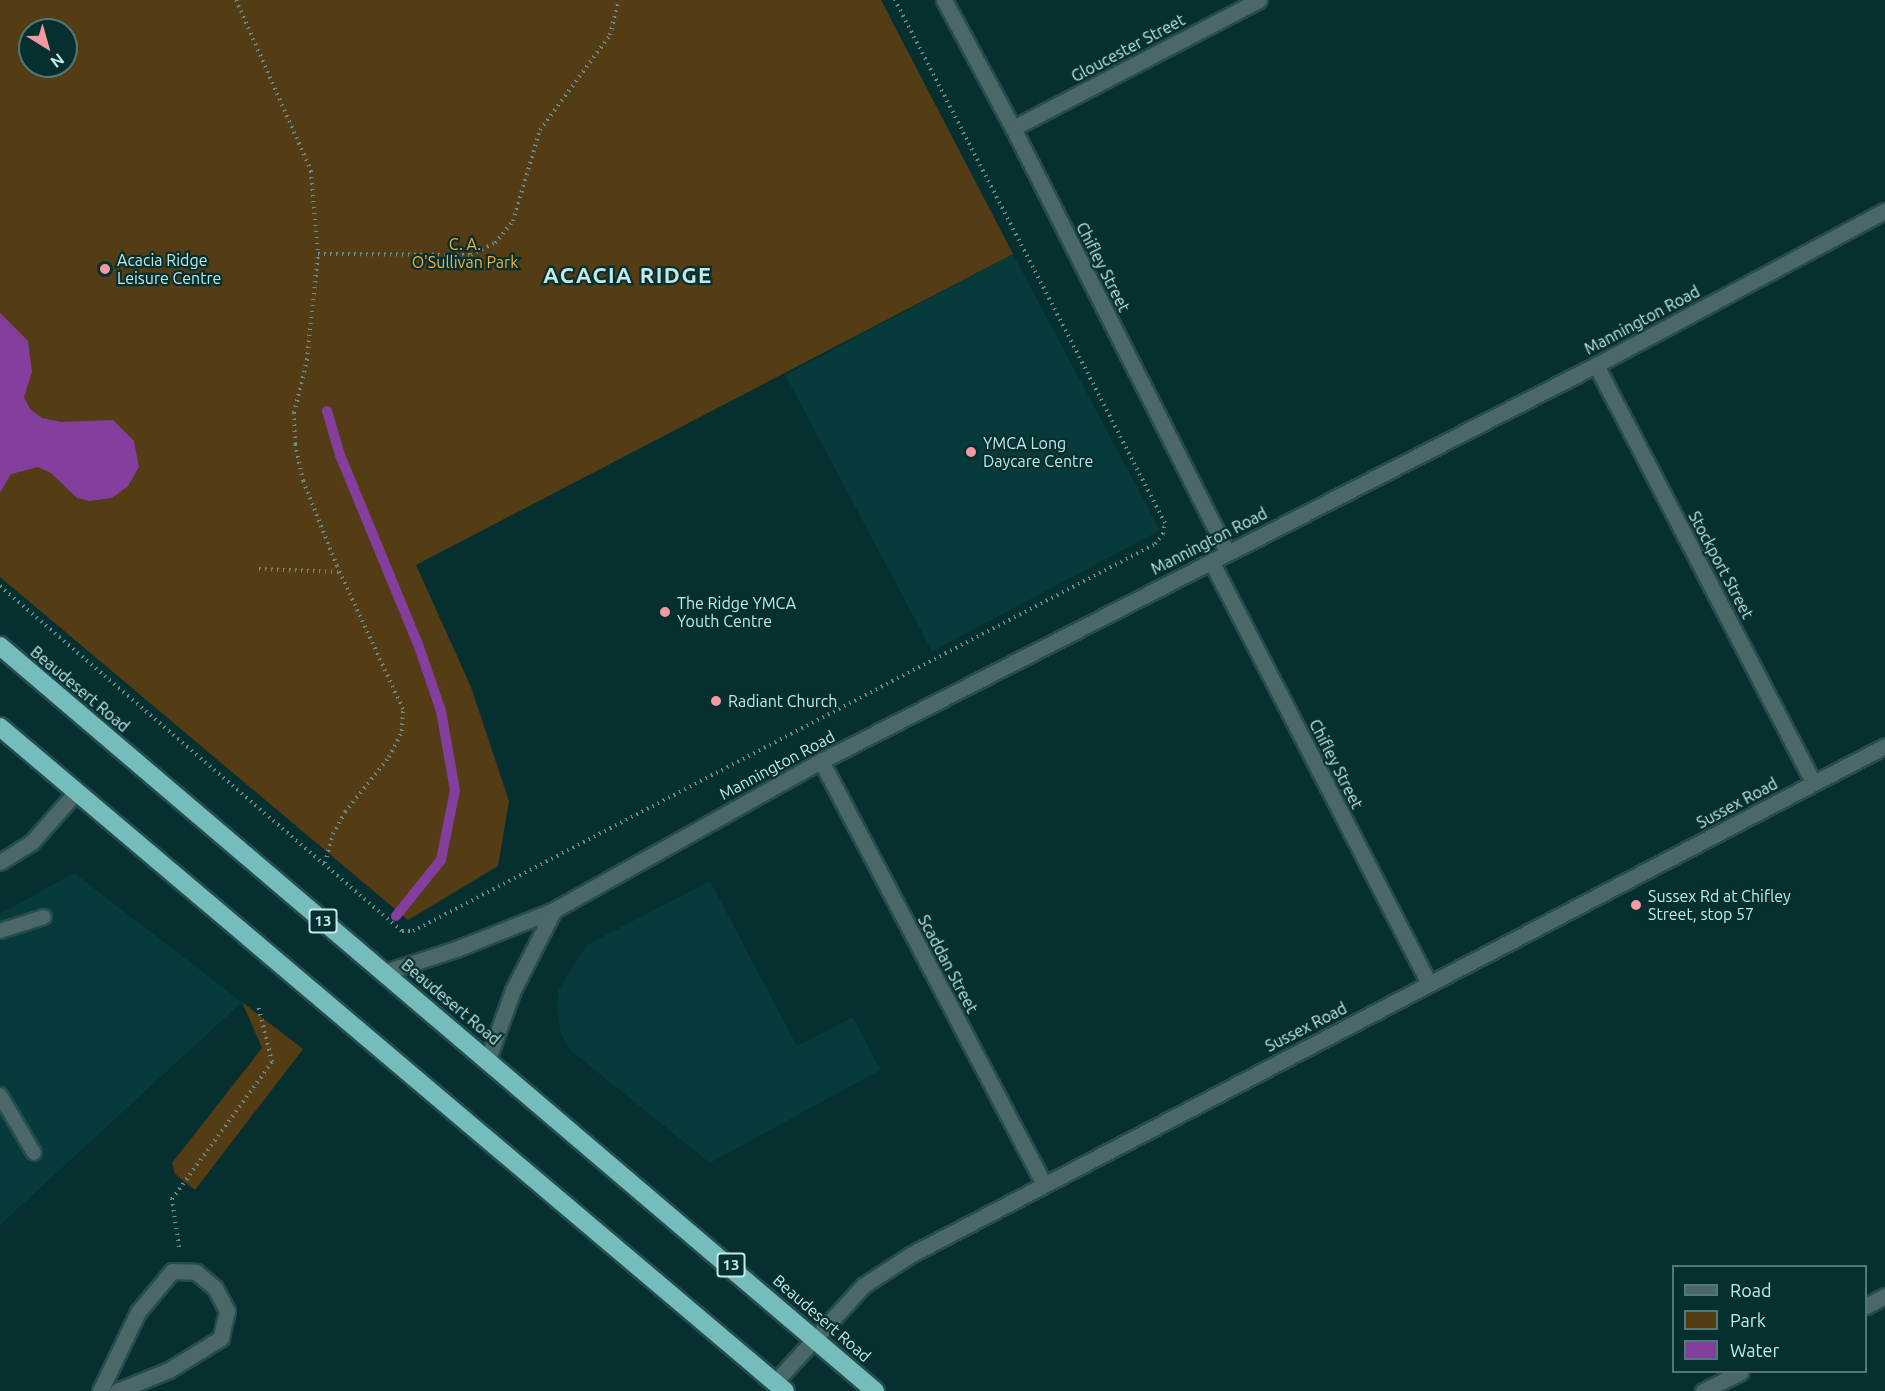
<!DOCTYPE html>
<style>
body{margin:0}
#map{position:relative;width:1885px;height:1391px;overflow:hidden;background:#062f30;font-family:Ubuntu,sans-serif}
div>[style]{position:absolute}
.built>*{inset:0;background:#073a3a;transform-origin:0 0}
.green>*{inset:0;background:#543c15}
.water>*{inset:0;background:#843e9d}
.stream>*{height:10px;margin:-5px;padding:0 5px;transform-origin:5px;border-radius:5px;background:#843e9d}
.path>*{height:4px;margin-top:-2px;transform-origin:0;background:repeating-linear-gradient(90deg,#678d8e 0 1.5px,transparent 0 6px)}
.roads{filter:drop-shadow(2px 0 #254d4d) drop-shadow(-2px 0 #254d4d) drop-shadow(0 2px #254d4d) drop-shadow(0 -2px #254d4d)}
.lane>*{height:14px;margin:-7px;padding:0 7px;transform-origin:7px;border-radius:7px;background:#4b6767}
.street>*{height:15px;margin:-7.5px;padding:0 7.5px;transform-origin:7.5px;border-radius:7.5px;background:#4b6767}
.highway>*{height:18px;margin:-9px;padding:0 9px;transform-origin:9px;border-radius:9px;background:#75bdbd}
.dots>*{width:16px;height:16px;translate:-50% -50%;box-sizing:border-box;border:3px solid #062f30;border-radius:50%}
span{translate:-50% -50%;white-space:nowrap;text-align:center;line-height:1.15;-webkit-text-stroke:4.5px #062f30;paint-order:stroke}
.shield-label span{padding:2px 4px;background:#062f30;border:2px solid;border-radius:4px;-webkit-text-stroke-width:0}
.shield-label{font-size:15px;color:#c5e8e8;font-weight:700}
.street-label{font-size:16px;color:#c5e8e8}
.park-label{font-size:16px;color:#f8b13a}
.poi-label{font-size:16px;color:#c5e8e8}
.left{translate:0 -50%;text-align:left}
.district-label{font-size:22px;color:#c5e8e8;font-weight:700;letter-spacing:1.5px}
.legend{position:absolute;left:1672px;top:1265px;width:195px;height:108px;box-sizing:border-box;background:#062f30;border:2px solid #52797a;margin:0;padding:8px 10px;list-style:none;font-size:18px;color:#c5e8e8}
.legend li{display:flex;align-items:center;gap:12px;height:30px}
.legend b{width:30px;border:2px solid #52797a}
.north{position:absolute;left:18px;top:18px;width:60px;height:60px;box-sizing:border-box;background:#062f30;border:2px solid #52797a;border-radius:50%;rotate:143deg;font-size:16px;font-weight:700;line-height:24px;text-align:center;color:#c5e8e8}
.north::after{content:'';display:block;margin:auto;width:21px;height:27px;background:#f49aa0;clip-path:polygon(50% 0,100% 100%,50% 72%,0 100%)}
</style>
<div id="map">
<div class="built">
<i style="left:1013px;top:254px;width:313px;height:258px;rotate:62deg"></i>
<i style="clip-path:polygon(74px 873px,242px 1002px,0 1225px,0 914px)"></i>
<i style="clip-path:polygon(710px 881px,797px 1046px,853px 1017px,880px 1070px,710px 1163px,570px 1050px,561px 1034px,557px 1009px,558px 990px,587px 945px)"></i>
</div>
<div class="green">
<i style="clip-path:polygon(evenodd,0 0,881px 0,1013px 254px,416px 565px,471px 687px,509px 801px,498px 866px,408px 920px,0 577px,0 0,30px 30px,66px 30px,66px 66px,30px 66px,30px 30px)"></i>
<i style="clip-path:polygon(242px 1002px,303px 1049px,195px 1190px,175px 1174px,172px 1163px,262px 1048px)"></i>
</div>
<div class="water">
<i style="clip-path:polygon(0 313px,28px 341px,32px 372px,24px 397px,30px 409px,42px 418px,61px 422px,113px 420px,134px 441px,139px 467px,128px 486px,112px 498px,89px 501px,77px 498px,51px 473px,38px 467px,11px 474px,0 493px)"></i>
</div>
<div class="stream">
<i style="left:327px;top:411px;width:46px;rotate:73.5deg"></i>
<i style="left:340px;top:455px;width:204px;rotate:67.6deg"></i>
<i style="left:418px;top:644px;width:71px;rotate:71.1deg"></i>
<i style="left:441px;top:711px;width:80px;rotate:80deg"></i>
<i style="left:455px;top:790px;width:71px;rotate:101.3deg"></i>
<i style="left:441px;top:860px;width:72px;rotate:128.8deg"></i>
</div>
<div class="path">
<i style="left:236px;top:0;width:187px;rotate:66.3deg"></i>
<i style="left:311px;top:171px;width:83px;rotate:85.2deg"></i>
<i style="left:259px;top:569px;width:80px;rotate:2.1deg"></i>
<i style="left:0;top:586px;width:530px;rotate:40.64deg"></i>
<i style="left:402px;top:931px;width:11px"></i>
<i style="left:413px;top:931px;width:837px;rotate:-27.54deg"></i>
<i style="left:1155px;top:544px;width:13px;rotate:-51deg"></i>
<i style="left:1163px;top:534px;width:11px;rotate:-80deg"></i>
<i style="left:1165px;top:523px;width:589px;rotate:-117.31deg"></i>
<i style="left:325px;top:863px;width:30px;rotate:-75deg"></i>
<i style="left:333px;top:834px;width:25px;rotate:-61deg"></i>
<i style="left:345px;top:812px;width:70px;rotate:-51.3deg"></i>
<i style="left:389px;top:757px;width:29px;rotate:-63deg"></i>
<i style="left:402px;top:731px;width:22px;rotate:-87deg"></i>
<i style="left:403px;top:709px;width:157px;rotate:-114.8deg"></i>
<i style="left:337px;top:566px;width:92px;rotate:-111.8deg"></i>
<i style="left:303px;top:481px;width:38px;rotate:-102deg"></i>
<i style="left:295px;top:444px;width:31px;rotate:-92deg"></i>
<i style="left:294px;top:413px;width:55px;rotate:-76.2deg"></i>
<i style="left:307px;top:360px;width:107px;rotate:-84.1deg"></i>
<i style="left:318px;top:254px;width:153px;rotate:0.4deg"></i>
<i style="left:471px;top:255px;width:27px;rotate:-27deg"></i>
<i style="left:495px;top:243px;width:28px;rotate:-51deg"></i>
<i style="left:513px;top:221px;width:95px;rotate:-73.5deg"></i>
<i style="left:540px;top:130px;width:118px;rotate:-53.6deg"></i>
<i style="left:610px;top:35px;width:36px;rotate:-76deg"></i>
<i style="left:179px;top:1247px;width:49px;rotate:-98.3deg"></i>
<i style="left:172px;top:1199px;width:170px;rotate:-53.9deg"></i>
<i style="left:272px;top:1062px;width:59px;rotate:-103.8deg"></i>
</div>
<div class="roads">
<div class="lane">
<i style="left:0;top:931px;width:46px;rotate:-17.7deg"></i>
<i style="left:0;top:1095px;width:67px;rotate:59.6deg"></i>
</div>
<div class="street">
<i style="left:944px;top:0;width:145px;rotate:61.7deg"></i>
<i style="left:1013px;top:128px;width:475px;rotate:63.2deg"></i>
<i style="left:1013px;top:128px;width:277px;rotate:-27.5deg"></i>
<i style="left:1596px;top:365px;width:471px;rotate:62.5deg"></i>
<i style="left:1211px;top:561px;width:476px;rotate:62.7deg"></i>
<i style="left:821px;top:761px;width:478px;rotate:62.2deg"></i>
<i style="left:0;top:862px;width:36px;rotate:-32deg"></i>
<i style="left:31px;top:843px;width:68px;rotate:-48.6deg"></i>
<i style="left:385px;top:972px;width:75px;rotate:-17.9deg"></i>
<i style="left:456px;top:949px;width:105px;rotate:-21.7deg"></i>
<i style="left:554px;top:910px;width:306px;rotate:-29.2deg"></i>
<i style="left:821px;top:761px;width:870px;rotate:-27.07deg"></i>
<i style="left:1596px;top:365px;width:327px;rotate:-28.1deg"></i>
<i style="left:488px;top:1059px;width:73px;rotate:-70.1deg"></i>
<i style="left:513px;top:990px;width:90px;rotate:-62.9deg"></i>
<i style="left:1866px;top:1306px;width:21px;rotate:-28deg"></i>
<i style="left:775px;top:1382px;width:132px;rotate:-47.5deg"></i>
<i style="left:864px;top:1285px;width:57px;rotate:-32.9deg"></i>
<i style="left:912px;top:1254px;width:1098px;rotate:-27.57deg"></i>
<i style="left:100px;top:1391px;width:88px;rotate:-64.3deg"></i>
<i style="left:138px;top:1312px;width:53px;rotate:-50.3deg"></i>
<i style="left:172px;top:1271px;width:24px;rotate:2deg"></i>
<i style="left:196px;top:1272px;width:25px;rotate:40deg"></i>
<i style="left:215px;top:1288px;width:26px;rotate:62deg"></i>
<i style="left:227px;top:1311px;width:28px;rotate:103deg"></i>
<i style="left:221px;top:1338px;width:61px;rotate:148.4deg"></i>
<i style="left:169px;top:1370px;width:56px;rotate:158deg"></i>
<i style="left:1703px;top:1391px;width:42px;rotate:-26.6deg"></i>
</div>
<div class="highway">
<i style="left:0;top:646px;width:1149px;rotate:40.41deg"></i>
<i style="left:0;top:727px;width:1028px;rotate:40.23deg"></i>
</div>
</div>
<div class="dots">
<i style="left:105px;top:269px;background:#f49aa0"></i>
<i style="left:971px;top:452px;background:#f49aa0"></i>
<i style="left:665px;top:612px;background:#f49aa0"></i>
<i style="left:716px;top:701px;background:#f49aa0"></i>
<i style="left:1636px;top:905px;background:#f49aa0"></i>
</div>
<div class="shield-label">
<span style="left:323px;top:921px">13</span>
<span style="left:731px;top:1265px">13</span>
</div>
<div class="street-label">
<span style="left:1128px;top:48px;rotate:-28deg">Gloucester Street</span>
<span style="left:1103px;top:267px;rotate:63deg">Chifley Street</span>
<span style="left:1642px;top:320px;rotate:-28deg">Mannington Road</span>
<span style="left:1209px;top:541px;rotate:-27deg">Mannington Road</span>
<span style="left:1721px;top:565px;rotate:62deg">Stockport Street</span>
<span style="left:80px;top:689px;rotate:40deg">Beaudesert Road</span>
<span style="left:1336px;top:764px;rotate:63deg">Chifley Street</span>
<span style="left:777px;top:765px;rotate:-28deg">Mannington Road</span>
<span style="left:1737px;top:803px;rotate:-28deg">Sussex Road</span>
<span style="left:948px;top:964px;rotate:62deg">Scaddan Street</span>
<span style="left:451px;top:1002px;rotate:40deg">Beaudesert Road</span>
<span style="left:1306px;top:1027px;rotate:-27deg">Sussex Road</span>
<span style="left:822px;top:1318px;rotate:41deg">Beaudesert Road</span>
</div>
<div class="park-label">
<span style="left:465px;top:253px">C. A.<br>O'Sullivan Park</span>
</div>
<div class="poi-label">
<span class="left" style="left:117px;top:269px">Acacia Ridge<br>Leisure Centre</span>
<span class="left" style="left:983px;top:452px">YMCA Long<br>Daycare Centre</span>
<span class="left" style="left:677px;top:612px">The Ridge YMCA<br>Youth Centre</span>
<span class="left" style="left:728px;top:701px">Radiant Church</span>
<span class="left" style="left:1648px;top:905px">Sussex Rd at Chifley<br>Street, stop 57</span>
</div>
<div class="district-label">
<span style="left:628px;top:275px">ACACIA RIDGE</span>
</div>
<ul class="legend">
<li><b style="height:8px;background:#4b6767"></b>Road</li>
<li><b style="height:16px;background:#543c15"></b>Park</li>
<li><b style="height:16px;background:#843e9d"></b>Water</li>
</ul>
<div class="north">N</div>
</div>
